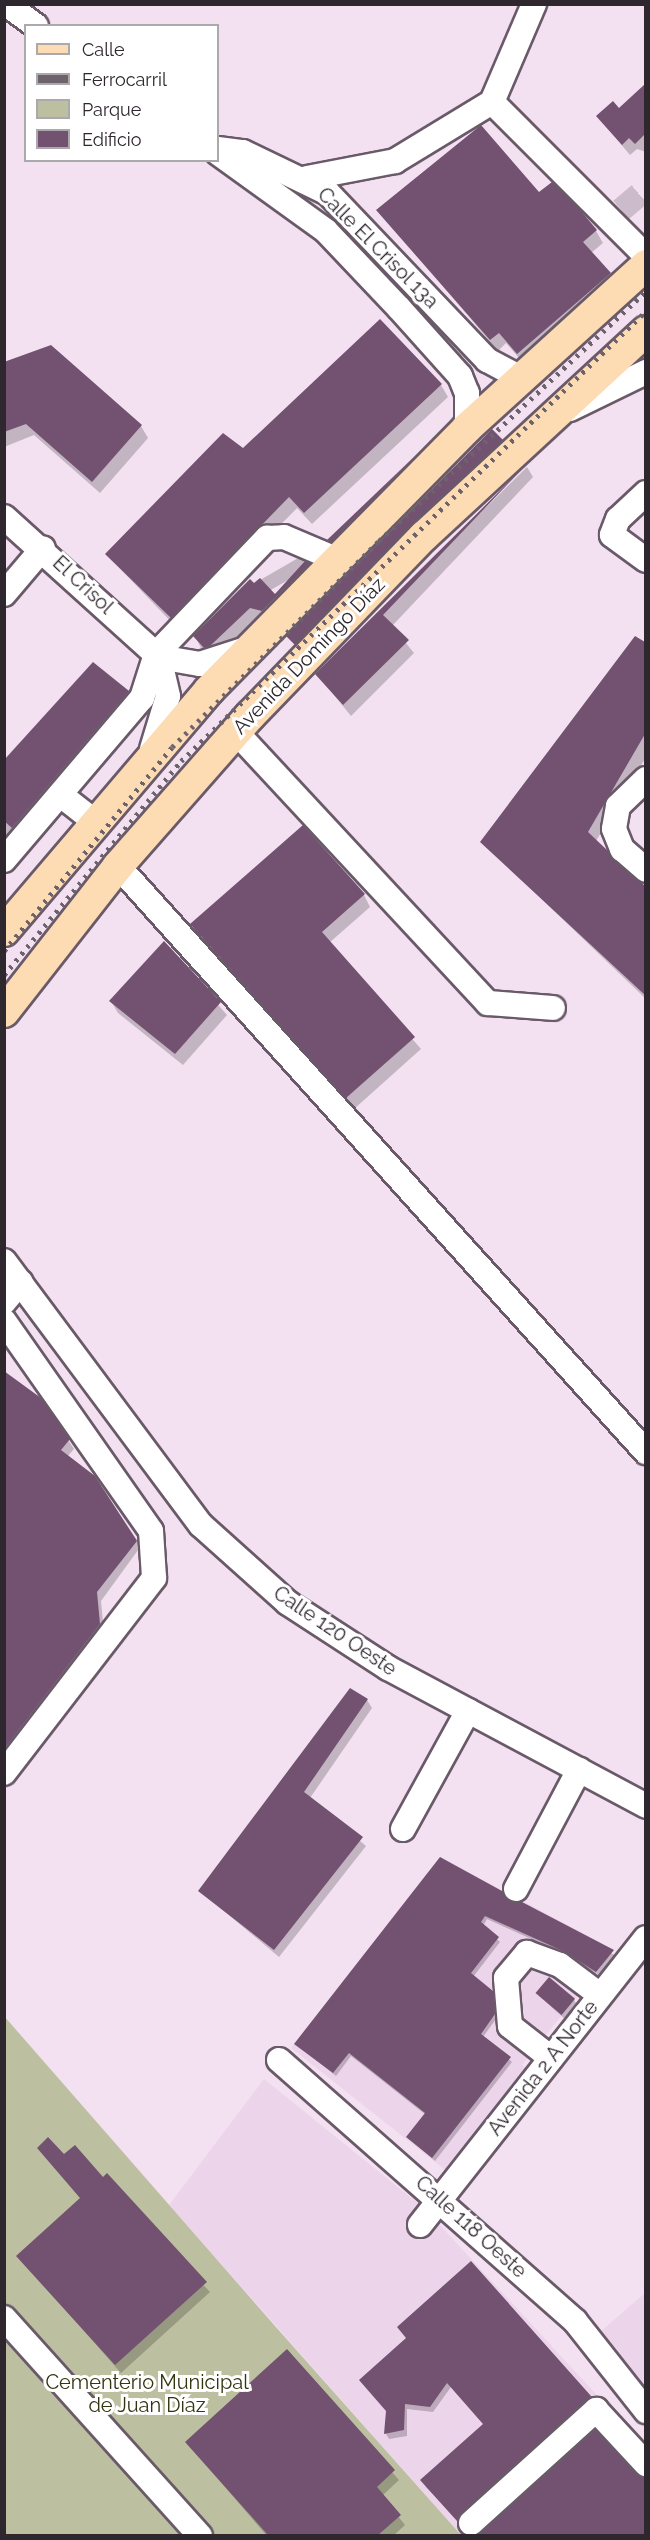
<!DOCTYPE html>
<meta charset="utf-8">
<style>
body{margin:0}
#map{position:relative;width:650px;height:2540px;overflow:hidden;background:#f3e1f2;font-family:Raleway,sans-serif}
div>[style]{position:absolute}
.built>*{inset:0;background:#ecd4ea}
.green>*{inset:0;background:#bdc0a0}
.shadow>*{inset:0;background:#0003;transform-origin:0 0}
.building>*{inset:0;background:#725270;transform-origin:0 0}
.minor-tunnel>*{height:24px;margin-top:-12px;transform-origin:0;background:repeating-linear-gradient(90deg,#ccbccb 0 24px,transparent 0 36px)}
.roads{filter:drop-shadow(2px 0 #6a5a69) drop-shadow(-2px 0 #6a5a69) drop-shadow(0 2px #6a5a69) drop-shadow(0 -2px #6a5a69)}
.minor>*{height:24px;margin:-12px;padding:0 12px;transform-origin:12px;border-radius:12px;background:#fff}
.major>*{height:30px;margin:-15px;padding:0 15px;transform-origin:15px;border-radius:15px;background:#fddbb3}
.rail>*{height:4.5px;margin-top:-2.25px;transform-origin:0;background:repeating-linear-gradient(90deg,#6d636d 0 3px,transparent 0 9px)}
span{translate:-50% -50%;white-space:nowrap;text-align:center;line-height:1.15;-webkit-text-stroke:6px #fff;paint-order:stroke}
.street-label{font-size:20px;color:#2e272e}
.park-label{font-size:20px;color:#333510}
.frame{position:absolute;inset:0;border:6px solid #2e272e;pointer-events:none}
.legend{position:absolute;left:24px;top:24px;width:195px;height:138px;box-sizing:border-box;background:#fff;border:2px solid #aba9ab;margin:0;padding:8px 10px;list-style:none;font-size:18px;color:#2e272e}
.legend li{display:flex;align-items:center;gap:12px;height:30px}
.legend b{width:30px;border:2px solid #aba9ab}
</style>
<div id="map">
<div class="built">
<i style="clip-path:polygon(440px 1857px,614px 1950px,522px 2065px,532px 2073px,449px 2173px,291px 2048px)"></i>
<i style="clip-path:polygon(264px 2079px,425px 2209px,645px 2447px,645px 2535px,461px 2535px,169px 2205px)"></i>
<i style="clip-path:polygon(645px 2293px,645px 2398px,593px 2338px)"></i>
</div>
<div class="green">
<i style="clip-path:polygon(4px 2016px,275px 2326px,461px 2535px,5px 2535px)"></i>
</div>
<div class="shadow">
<i style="clip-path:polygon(646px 86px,646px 152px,637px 149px,630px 155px,598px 117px,619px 110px)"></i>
<i style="clip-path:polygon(551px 184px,596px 231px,603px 243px,591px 253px,616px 285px,525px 365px,506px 343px,498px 351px,378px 210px,539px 194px)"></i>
<i style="clip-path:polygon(4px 363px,141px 426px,148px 438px,100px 493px,34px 435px,4px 447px)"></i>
<i style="clip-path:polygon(441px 385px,448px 397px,312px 524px,297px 508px,178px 629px,106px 554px,243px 450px)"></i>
<i style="left:501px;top:441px;width:14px;height:289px;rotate:60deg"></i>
<i style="clip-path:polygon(417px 456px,423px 467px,336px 552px,329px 540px)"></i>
<i style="clip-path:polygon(527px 467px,533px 477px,392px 626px,414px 653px,351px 716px,317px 674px)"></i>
<i style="clip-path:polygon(305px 563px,315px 576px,269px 623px,257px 619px,217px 657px,201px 648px,195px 636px,250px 581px,275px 596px)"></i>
<i style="clip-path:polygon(635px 638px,646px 644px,646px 757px,596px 841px,646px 888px,646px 999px,482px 842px)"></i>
<i style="clip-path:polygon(128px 692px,133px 701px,4px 853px,4px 763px)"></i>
<i style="clip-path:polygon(364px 895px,370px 907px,329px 943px,421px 1049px,354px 1109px,192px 925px)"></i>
<i style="clip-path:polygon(164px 943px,227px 1015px,183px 1065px,118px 1013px,111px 1001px)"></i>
<i style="clip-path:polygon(4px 1372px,68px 1440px,74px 1449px,67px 1457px,94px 1477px,141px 1546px,101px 1601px,104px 1633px,4px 1770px)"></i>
<i style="clip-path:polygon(367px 1700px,372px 1708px,310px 1798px,366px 1846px,279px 1957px,200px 1891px)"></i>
<i style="clip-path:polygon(440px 1859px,509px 1903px,615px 1955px,599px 1975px,569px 1956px,487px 1919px,483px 1926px,500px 1942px,473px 1977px,494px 1996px,496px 2019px,483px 2037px,512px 2062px,435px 2161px,408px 2138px,426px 2115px,351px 2056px,336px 2076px,296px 2044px)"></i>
<i style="clip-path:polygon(538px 1995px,574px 2000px,578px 2006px,566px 2020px)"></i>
<i style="clip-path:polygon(39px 2148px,103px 2179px,210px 2292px,121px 2373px,18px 2256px,81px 2199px)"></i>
<i style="clip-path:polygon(471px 2263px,594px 2403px,461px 2524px,425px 2486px,484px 2425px,451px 2387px,433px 2412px,407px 2409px,407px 2436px,389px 2439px,386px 2434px,407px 2339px,399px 2327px)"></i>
<i style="clip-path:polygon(287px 2351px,399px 2480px,382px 2496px,405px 2525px,393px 2536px,267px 2536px,187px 2443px)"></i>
<i style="clip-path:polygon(595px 2432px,646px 2484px,646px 2536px,477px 2536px)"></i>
</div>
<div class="building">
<i style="clip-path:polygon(645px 84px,645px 134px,635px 144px,629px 138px,622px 145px,596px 116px,613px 101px,619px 108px)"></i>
<i style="clip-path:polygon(481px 125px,539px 192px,552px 182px,581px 211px,597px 230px,583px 242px,611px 273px,517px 354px,499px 333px,490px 340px,376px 210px)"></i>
<i style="clip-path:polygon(380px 319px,442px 384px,304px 513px,289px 497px,171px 618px,105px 554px,223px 433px,243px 448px)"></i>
<i style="clip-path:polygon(51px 345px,142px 425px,92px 482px,26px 424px,4px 432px,4px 362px)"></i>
<i style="clip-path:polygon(492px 429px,503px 440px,295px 645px,286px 636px)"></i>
<i style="clip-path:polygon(417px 454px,331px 542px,327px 540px)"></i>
<i style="clip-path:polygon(527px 464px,383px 615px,409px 640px,343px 705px,315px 674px)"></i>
<i style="clip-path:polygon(305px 561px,310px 563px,262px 611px,250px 608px,210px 646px,204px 648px,193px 636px,250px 579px,254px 583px,260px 578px,275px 594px)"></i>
<i style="clip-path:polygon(635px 636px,645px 642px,645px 734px,588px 832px,645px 886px,645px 995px,480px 842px)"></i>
<i style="clip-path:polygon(93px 662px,129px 691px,12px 828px,4px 821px,4px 760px)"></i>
<i style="clip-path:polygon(303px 825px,365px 894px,322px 932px,415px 1037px,346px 1098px,190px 924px)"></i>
<i style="clip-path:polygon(164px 941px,221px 1002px,175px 1054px,109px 1001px)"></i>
<i style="clip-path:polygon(4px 1371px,41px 1398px,70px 1439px,61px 1450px,95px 1476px,137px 1541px,97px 1592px,100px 1624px,4px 1749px)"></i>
<i style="clip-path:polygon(350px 1688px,368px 1699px,304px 1792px,363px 1837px,274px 1950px,198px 1891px)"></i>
<i style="clip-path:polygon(440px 1857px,502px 1891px,510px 1902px,522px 1902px,614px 1950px,596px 1972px,565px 1952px,485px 1916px,481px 1922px,499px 1937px,471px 1973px,493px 1991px,495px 2014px,481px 2034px,511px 2057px,432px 2158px,406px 2137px,425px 2113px,349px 2053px,333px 2073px,294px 2044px)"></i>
<i style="left:549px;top:1977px;width:34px;height:21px;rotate:40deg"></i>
<i style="clip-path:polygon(48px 2137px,64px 2154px,75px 2145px,103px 2177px,107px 2173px,207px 2282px,115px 2365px,16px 2256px,80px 2198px,37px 2148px)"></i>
<i style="clip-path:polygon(471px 2261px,591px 2396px,457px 2521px,420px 2480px,483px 2424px,447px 2383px,430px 2407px,405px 2404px,404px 2430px,384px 2434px,386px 2411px,359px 2380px,406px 2338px,397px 2327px)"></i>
<i style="clip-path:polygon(287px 2349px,395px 2470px,377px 2487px,401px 2515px,378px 2535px,268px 2535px,185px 2442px)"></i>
<i style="clip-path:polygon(595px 2430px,645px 2478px,645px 2535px,477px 2535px)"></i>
</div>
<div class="minor-tunnel">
<i style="left:621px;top:210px;width:33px;rotate:-40deg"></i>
</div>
<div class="roads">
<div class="minor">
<i style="left:6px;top:4px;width:37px;rotate:36deg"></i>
<i style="left:492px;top:102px;width:218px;rotate:45deg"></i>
<i style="left:218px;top:149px;width:25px;rotate:7deg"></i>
<i style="left:243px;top:152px;width:94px;rotate:25.8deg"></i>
<i style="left:328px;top:193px;width:231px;rotate:46.4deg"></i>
<i style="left:487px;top:360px;width:38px;rotate:28deg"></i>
<i style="left:218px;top:153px;width:133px;rotate:35.8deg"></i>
<i style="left:326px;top:231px;width:106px;rotate:46.5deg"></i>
<i style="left:399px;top:308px;width:91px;rotate:48.1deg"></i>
<i style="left:460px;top:376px;width:18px;rotate:68deg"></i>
<i style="left:467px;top:393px;width:35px;rotate:90deg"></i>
<i style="left:307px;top:178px;width:90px;rotate:-10.9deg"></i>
<i style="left:395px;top:161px;width:114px;rotate:-31.3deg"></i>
<i style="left:492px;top:102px;width:107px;rotate:-66.8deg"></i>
<i style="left:570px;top:409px;width:85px;rotate:-26deg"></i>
<i style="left:646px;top:493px;width:38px;rotate:137deg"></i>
<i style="left:618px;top:519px;width:17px;rotate:111deg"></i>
<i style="left:612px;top:535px;width:42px;rotate:36.3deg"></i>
<i style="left:4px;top:517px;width:209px;rotate:42.1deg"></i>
<i style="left:159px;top:657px;width:42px;rotate:9.7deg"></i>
<i style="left:200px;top:664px;width:48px;rotate:-18.1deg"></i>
<i style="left:4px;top:594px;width:60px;rotate:-49.7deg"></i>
<i style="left:236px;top:732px;width:370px;rotate:47.1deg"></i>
<i style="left:488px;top:1003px;width:65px;rotate:4.4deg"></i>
<i style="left:152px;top:749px;width:55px;rotate:-73.2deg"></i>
<i style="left:168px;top:696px;width:40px;rotate:-103deg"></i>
<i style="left:646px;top:779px;width:39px;rotate:136deg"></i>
<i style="left:618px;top:806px;width:23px;rotate:100deg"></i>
<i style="left:614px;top:829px;width:22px;rotate:68deg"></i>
<i style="left:622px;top:849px;width:32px;rotate:41deg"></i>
<i style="left:62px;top:796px;width:41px;rotate:38deg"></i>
<i style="left:4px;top:860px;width:213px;rotate:-49.6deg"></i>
<i style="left:142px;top:698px;width:46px;rotate:-72.3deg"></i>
<i style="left:156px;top:654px;width:161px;rotate:-46.3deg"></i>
<i style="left:267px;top:538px;width:17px;rotate:-3deg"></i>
<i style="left:284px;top:537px;width:59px;rotate:23.1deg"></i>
<i style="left:118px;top:866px;width:789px;rotate:47.98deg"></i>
<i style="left:4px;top:1261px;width:329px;rotate:53.3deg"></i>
<i style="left:201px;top:1525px;width:117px;rotate:41.9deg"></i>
<i style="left:288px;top:1603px;width:119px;rotate:33deg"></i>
<i style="left:388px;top:1668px;width:293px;rotate:28.1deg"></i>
<i style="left:4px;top:1302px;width:26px;rotate:-50deg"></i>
<i style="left:4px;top:1321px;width:256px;rotate:55deg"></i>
<i style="left:151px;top:1531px;width:47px;rotate:86.3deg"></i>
<i style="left:154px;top:1578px;width:246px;rotate:127.6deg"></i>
<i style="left:403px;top:1829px;width:135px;rotate:-61.2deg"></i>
<i style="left:516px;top:1889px;width:135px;rotate:-62.1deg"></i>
<i style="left:551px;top:2058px;width:52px;rotate:-142deg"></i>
<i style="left:510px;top:2026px;width:48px;rotate:-94.8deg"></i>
<i style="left:506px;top:1978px;width:33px;rotate:-50deg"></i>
<i style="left:527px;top:1953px;width:35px;rotate:20deg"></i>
<i style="left:560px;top:1965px;width:50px;rotate:36.9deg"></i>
<i style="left:279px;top:2060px;width:395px;rotate:41.4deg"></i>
<i style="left:575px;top:2321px;width:115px;rotate:51.7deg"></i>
<i style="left:420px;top:2225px;width:365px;rotate:-51.8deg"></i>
<i style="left:4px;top:2318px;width:293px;rotate:48deg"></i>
<i style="left:471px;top:2523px;width:169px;rotate:-42.1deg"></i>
<i style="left:596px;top:2410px;width:74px;rotate:47.2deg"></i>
</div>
<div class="major">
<i style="left:4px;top:931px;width:316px;rotate:-49.6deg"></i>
<i style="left:209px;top:690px;width:368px;rotate:-45.4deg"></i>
<i style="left:467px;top:428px;width:242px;rotate:-42.3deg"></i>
<i style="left:4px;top:1012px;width:185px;rotate:-52deg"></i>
<i style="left:118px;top:866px;width:200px;rotate:-48.7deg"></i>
<i style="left:250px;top:716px;width:250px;rotate:-46deg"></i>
<i style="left:424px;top:536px;width:302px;rotate:-42.7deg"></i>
</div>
</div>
<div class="rail">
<i style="left:4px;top:951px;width:264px;rotate:-50.5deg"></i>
<i style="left:172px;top:747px;width:292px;rotate:-44.9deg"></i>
<i style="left:379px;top:541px;width:366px;rotate:-43.1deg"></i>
<i style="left:4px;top:975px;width:278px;rotate:-50.4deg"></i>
<i style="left:181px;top:761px;width:647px;rotate:-44.06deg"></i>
</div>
<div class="street-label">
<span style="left:378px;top:248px;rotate:45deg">Calle El Crisol 13a</span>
<span style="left:83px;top:585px;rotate:43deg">El Crisol</span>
<span style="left:309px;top:656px;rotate:-46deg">Avenida Domingo Díaz</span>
<span style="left:335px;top:1631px;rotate:34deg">Calle 120 Oeste</span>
<span style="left:543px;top:2068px;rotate:-52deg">Avenida 2 A Norte</span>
<span style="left:471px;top:2227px;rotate:42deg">Calle 118 Oeste</span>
</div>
<div class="park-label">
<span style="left:147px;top:2394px">Cementerio Municipal<br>de Juan Díaz</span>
</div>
<div class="frame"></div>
<ul class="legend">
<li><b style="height:8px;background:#fddbb3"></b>Calle</li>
<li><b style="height:8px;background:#6d636d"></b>Ferrocarril</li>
<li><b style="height:16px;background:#bdc0a0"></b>Parque</li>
<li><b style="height:16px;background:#725270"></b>Edificio</li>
</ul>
</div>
